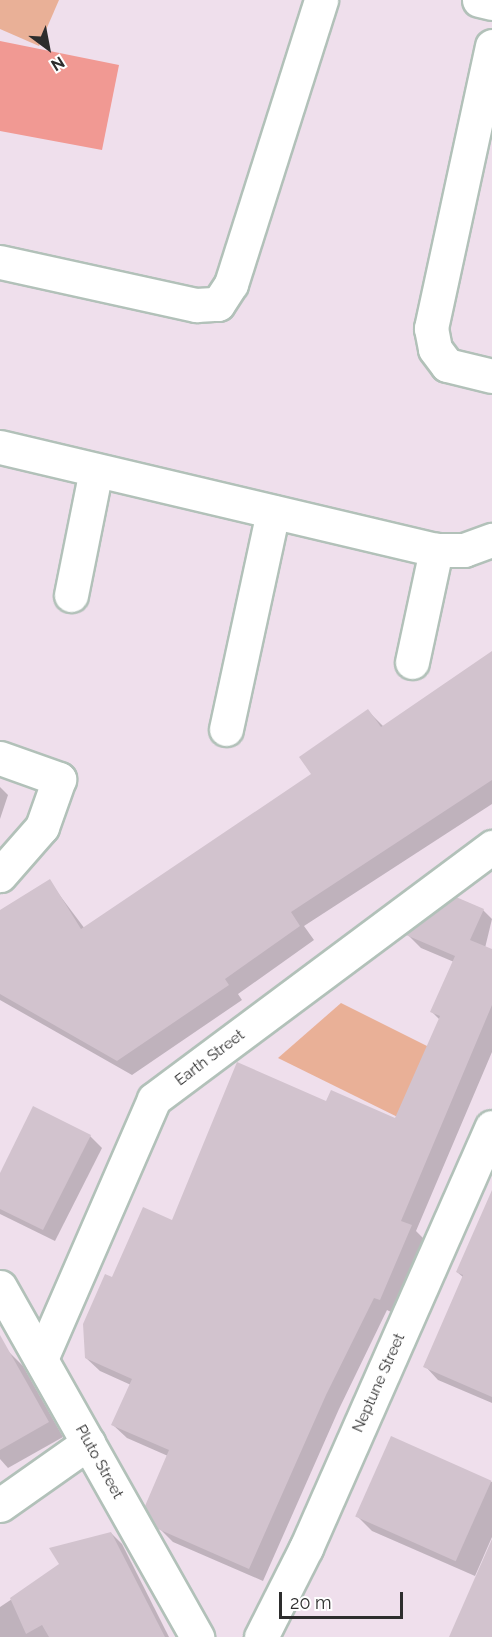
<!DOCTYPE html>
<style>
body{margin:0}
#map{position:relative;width:492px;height:1637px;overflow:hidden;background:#efdfec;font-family:Raleway,sans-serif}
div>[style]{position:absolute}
.green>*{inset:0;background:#e9b097}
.pitch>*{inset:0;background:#f19993}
.shadow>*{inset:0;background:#0003}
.building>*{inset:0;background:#d2c3ce;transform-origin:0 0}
.roads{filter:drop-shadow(2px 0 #b2c1b9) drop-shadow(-2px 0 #b2c1b9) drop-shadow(0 2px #b2c1b9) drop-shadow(0 -2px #b2c1b9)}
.minor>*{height:33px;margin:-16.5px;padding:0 16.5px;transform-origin:16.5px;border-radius:16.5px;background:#fff}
span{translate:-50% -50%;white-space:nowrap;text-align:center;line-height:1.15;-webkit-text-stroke:6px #fff;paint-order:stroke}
.street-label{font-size:15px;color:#2d2d2d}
.north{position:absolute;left:18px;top:18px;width:60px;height:60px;-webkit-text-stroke:4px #fff;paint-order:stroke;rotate:148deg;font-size:16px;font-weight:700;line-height:24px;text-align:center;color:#2d2d2d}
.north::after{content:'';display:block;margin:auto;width:21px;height:27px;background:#2d2d2d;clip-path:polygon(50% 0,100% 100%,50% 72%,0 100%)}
.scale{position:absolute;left:279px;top:1592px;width:124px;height:27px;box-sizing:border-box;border:3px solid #2d2d2d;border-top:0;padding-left:8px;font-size:18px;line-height:21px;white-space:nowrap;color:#2d2d2d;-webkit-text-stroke:4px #fff;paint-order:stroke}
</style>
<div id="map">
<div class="green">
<i style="clip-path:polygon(0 0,59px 0,39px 46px,0 29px)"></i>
<i style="clip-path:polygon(341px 1003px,465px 1065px,430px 1133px,278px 1058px)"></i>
</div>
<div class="pitch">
<i style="clip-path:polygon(0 41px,119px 65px,102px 150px,0 131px)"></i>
</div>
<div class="shadow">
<i style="clip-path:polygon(492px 655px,492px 804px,304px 926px,314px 940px,238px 994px,242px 1000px,132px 1075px,0 1000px,0 925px,49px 881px,85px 929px,313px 774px,368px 711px,384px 727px)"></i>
<i style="clip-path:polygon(0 787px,8px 795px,0 819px)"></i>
<i style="clip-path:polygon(483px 910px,492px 919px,485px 948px,492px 951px,492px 1052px,416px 1231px,425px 1240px,393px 1313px,387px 1310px,339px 1409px,263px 1581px,173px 1542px,159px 1528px,168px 1456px,127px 1438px,113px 1425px,131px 1385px,100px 1371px,86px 1358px,113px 1279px,172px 1221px,327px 1103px,396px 1120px,440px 1020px,432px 1012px,454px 962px,421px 948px,408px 935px)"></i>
<i style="clip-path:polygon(90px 1136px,102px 1148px,55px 1241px,0 1214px,0 1177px)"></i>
<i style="clip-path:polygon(492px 1207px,492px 1403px,438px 1380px,425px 1366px,464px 1278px,457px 1272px)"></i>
<i style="clip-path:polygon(8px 1351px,23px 1366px,63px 1437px,8px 1468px,0 1459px,0 1355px)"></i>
<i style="clip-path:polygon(391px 1438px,492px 1482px,492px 1537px,475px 1576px,372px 1531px,357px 1516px)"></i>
<i style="clip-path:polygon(111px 1533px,122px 1544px,169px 1637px,0 1637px,0 1607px)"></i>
</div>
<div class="building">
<i style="clip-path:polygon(492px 651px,492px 780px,291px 912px,300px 926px,225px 979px,229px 985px,117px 1061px,0 994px,0 910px,50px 879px,81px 929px,311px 774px,299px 757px,368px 709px,381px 727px)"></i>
<i style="clip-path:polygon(456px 897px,484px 909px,470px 940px,492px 949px,492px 1005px,401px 1221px,412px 1225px,380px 1300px,374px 1298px,326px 1395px,249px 1569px,158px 1529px,145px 1506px,169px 1450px,111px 1425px,132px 1379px,85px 1358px,83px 1324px,105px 1274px,112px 1277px,143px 1207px,172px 1220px,237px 1062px,326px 1101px,331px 1090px,395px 1118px,440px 1016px,430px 1012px,455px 956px,406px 935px)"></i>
<i style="clip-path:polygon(33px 1106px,91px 1135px,43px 1230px,0 1209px,0 1173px)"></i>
<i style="clip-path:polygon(492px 1190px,492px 1397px,423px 1367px,463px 1275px,456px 1272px)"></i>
<i style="clip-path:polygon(0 1335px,49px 1422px,0 1450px)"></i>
<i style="left:391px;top:1436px;width:110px;height:88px;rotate:24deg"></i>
<i style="clip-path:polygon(111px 1532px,165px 1637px,49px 1637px,42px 1625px,26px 1634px,10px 1598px,59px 1564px,49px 1548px)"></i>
<i style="clip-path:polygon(492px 1539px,492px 1637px,449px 1637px)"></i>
</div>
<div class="roads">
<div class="minor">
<i style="left:479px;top:0;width:13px;rotate:13deg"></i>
<i style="left:492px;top:46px;width:289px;rotate:102.2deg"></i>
<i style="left:431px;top:328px;width:21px;rotate:79deg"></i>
<i style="left:435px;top:349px;width:20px;rotate:53deg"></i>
<i style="left:447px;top:365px;width:46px;rotate:13.7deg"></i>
<i style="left:0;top:262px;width:201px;rotate:12.4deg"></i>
<i style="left:196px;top:305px;width:22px;rotate:-3deg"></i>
<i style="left:218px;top:304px;width:24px;rotate:-57deg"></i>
<i style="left:231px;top:284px;width:298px;rotate:-72.4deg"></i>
<i style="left:0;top:447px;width:448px;rotate:13.3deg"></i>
<i style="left:436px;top:550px;width:28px"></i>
<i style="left:464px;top:550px;width:30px;rotate:-20deg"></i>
<i style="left:71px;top:595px;width:127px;rotate:-78.7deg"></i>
<i style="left:412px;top:662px;width:115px;rotate:-77.9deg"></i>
<i style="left:226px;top:729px;width:222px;rotate:-77.8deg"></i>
<i style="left:0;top:758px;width:63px;rotate:19.6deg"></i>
<i style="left:59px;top:779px;width:51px;rotate:109.5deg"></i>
<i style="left:42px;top:827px;width:64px;rotate:131.2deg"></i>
<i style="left:0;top:1287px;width:402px;rotate:60.6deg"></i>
<i style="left:41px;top:1359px;width:283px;rotate:-66.5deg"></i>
<i style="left:154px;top:1099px;width:422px;rotate:-36.7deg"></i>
<i style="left:0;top:1505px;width:108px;rotate:-35.2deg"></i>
<i style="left:261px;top:1637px;width:100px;rotate:-63.2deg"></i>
<i style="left:306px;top:1548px;width:460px;rotate:-66.2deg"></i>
</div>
</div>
<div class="street-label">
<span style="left:210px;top:1058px;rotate:-37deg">Earth Street</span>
<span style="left:379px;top:1383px;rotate:-66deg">Neptune Street</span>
<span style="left:99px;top:1462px;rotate:61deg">Pluto Street</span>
</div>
<div class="north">N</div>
<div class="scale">20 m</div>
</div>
